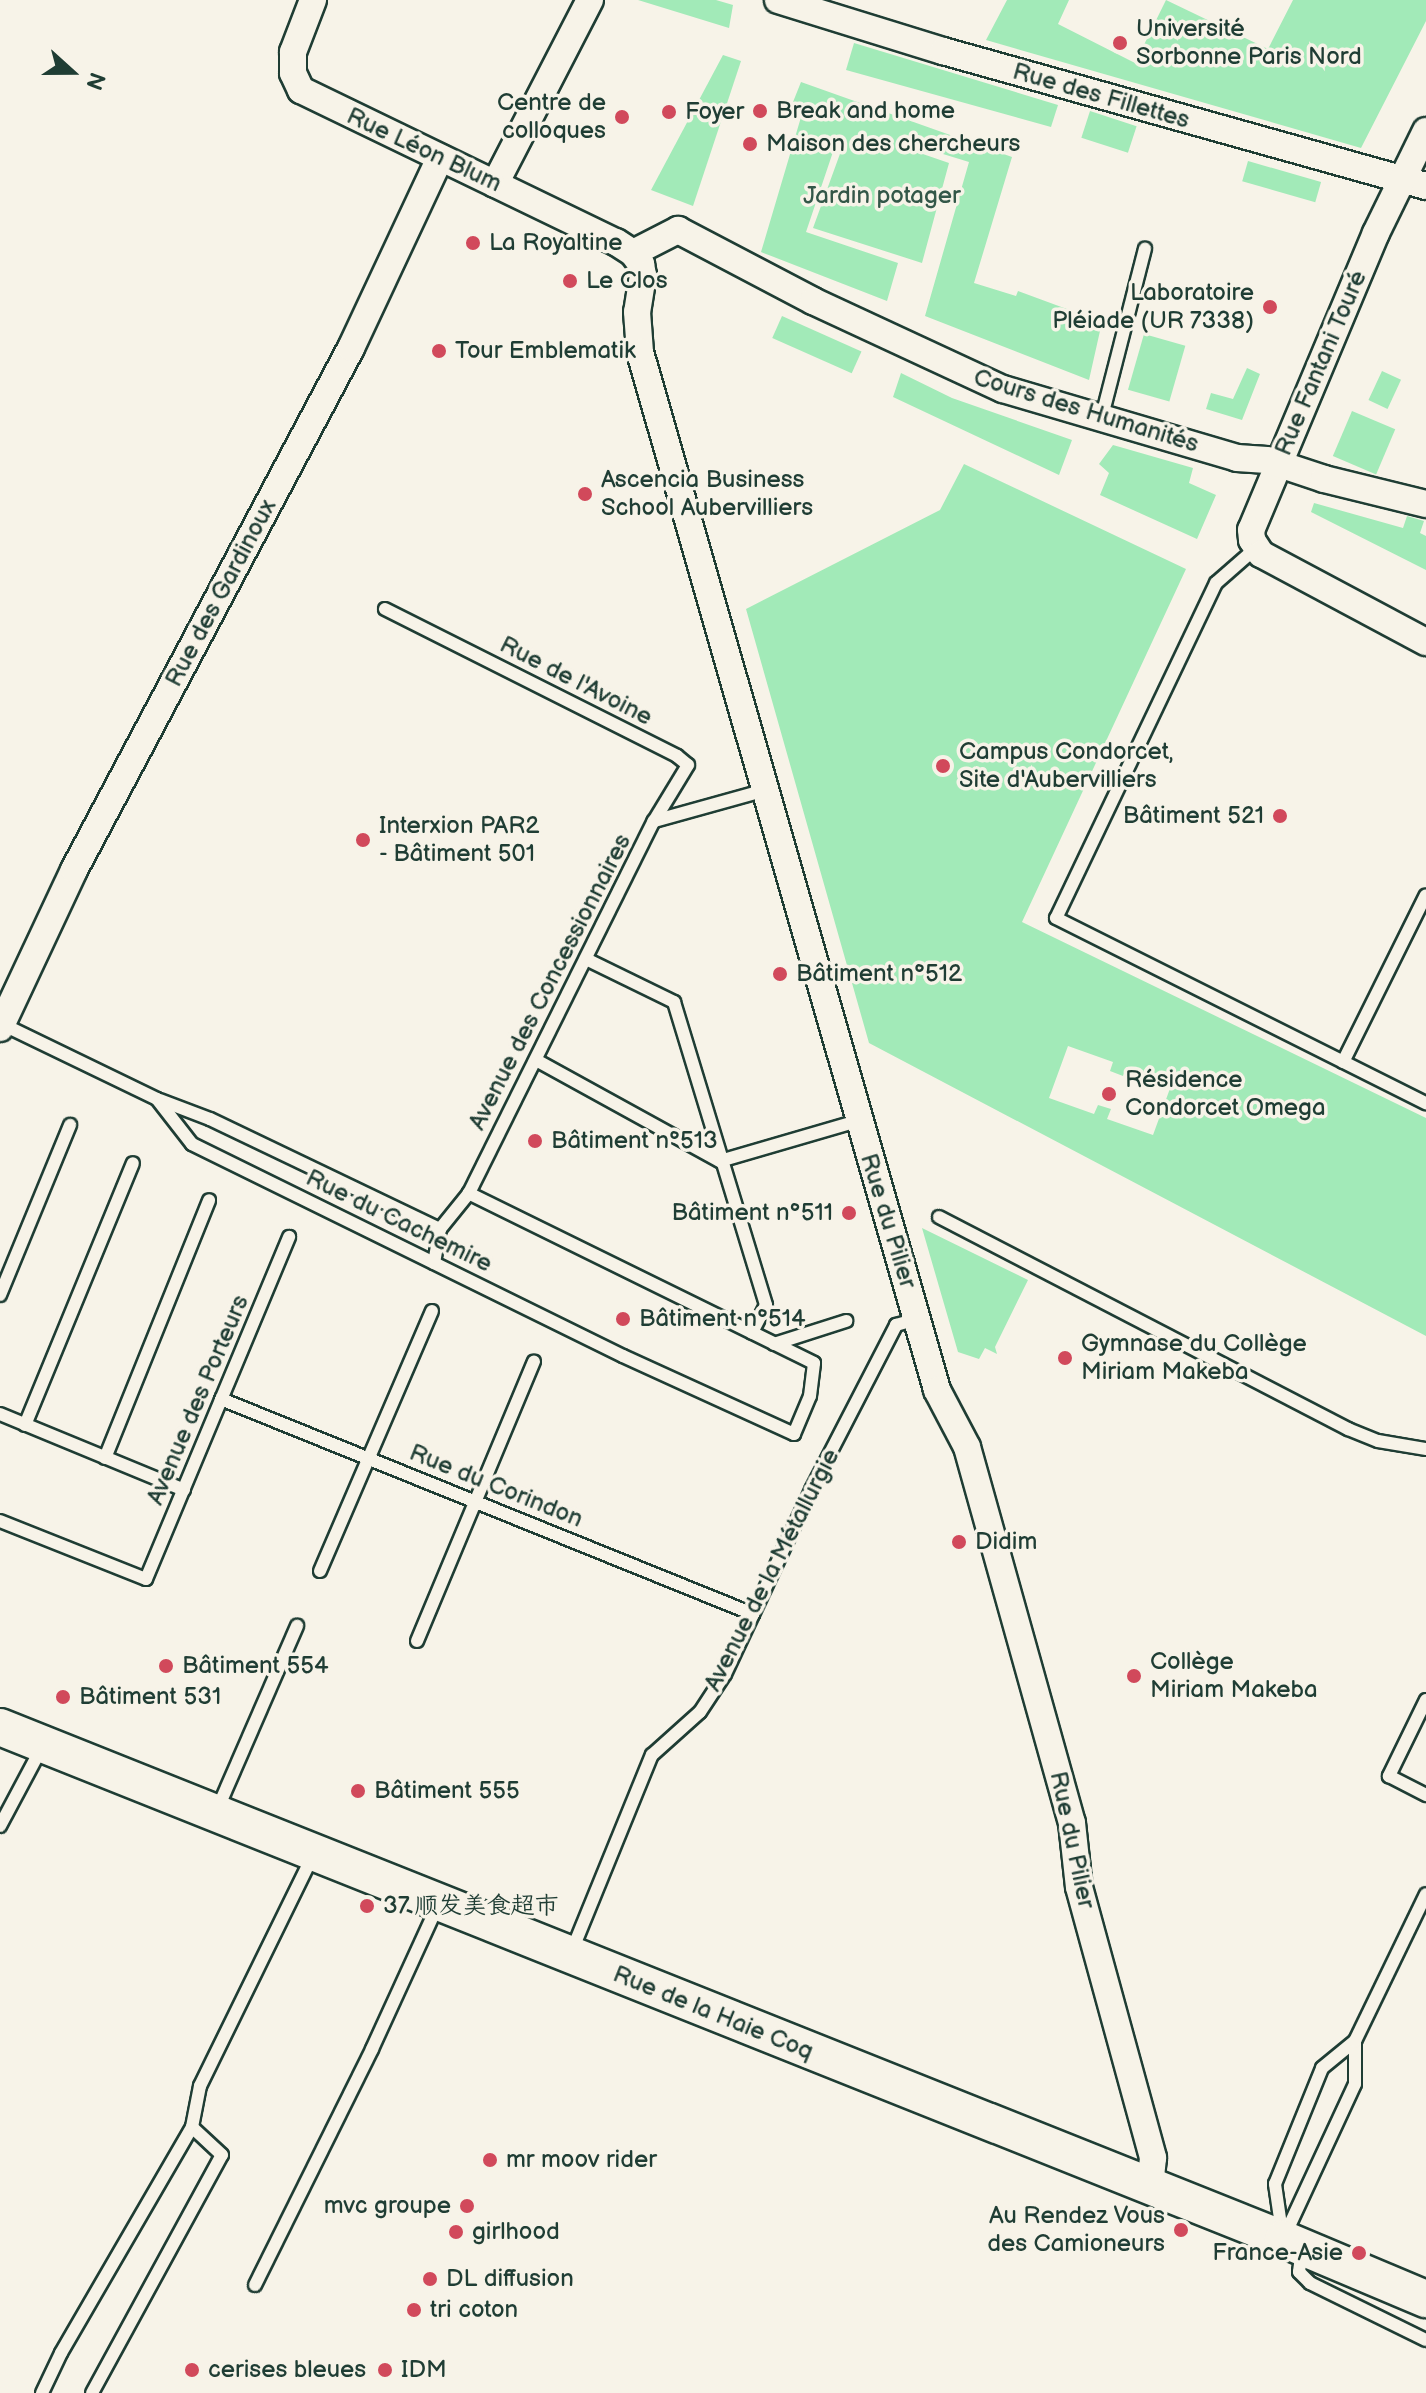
<!DOCTYPE html>
<meta charset="utf-8">
<style>
body{margin:0}
#map{position:relative;width:1426px;height:2393px;overflow:hidden;background:#f7f3e8;font-family:"Balsamiq Sans","LXGW WenKai TC",sans-serif}
div>[style]{position:absolute}
.green>*{inset:0;background:#a2eab8;transform-origin:0 0}
.roads{filter:drop-shadow(2px 0 #1f3d34) drop-shadow(-2px 0 #1f3d34) drop-shadow(0 2px #1f3d34) drop-shadow(0 -2px #1f3d34)}
.lane>*{height:12px;margin:-6px;padding:0 6px;transform-origin:6px;border-radius:6px;background:#f7f3e8}
.street>*{height:26px;margin:-13px;padding:0 13px;transform-origin:13px;border-radius:13px;background:#f7f3e8}
.secondary>*{height:36px;margin:-18px;padding:0 18px;transform-origin:18px;border-radius:18px;background:#f7f3e8}
.dots>*{width:22px;height:22px;translate:-50% -50%;box-sizing:border-box;border:4px solid #f7f3e8;border-radius:50%}
span{translate:-50% -50%;white-space:nowrap;text-align:center;line-height:1.15;-webkit-text-stroke:7px #f7f3e8;paint-order:stroke}
.poi-label{font-size:24px;color:#1f3d34}
.left{translate:0 -50%;text-align:left}
.right{translate:-100% -50%;text-align:right}
.street-label{font-size:24px;color:#1f3d34}
.park-label{font-size:24px;color:#335748}
.north{position:absolute;left:32px;top:32px;width:80px;height:80px;-webkit-text-stroke:6px #f7f3e8;paint-order:stroke;rotate:111deg;font-size:22px;font-weight:700;line-height:32px;text-align:center;color:#1f3d34}
.north::after{content:'';display:block;margin:auto;width:28px;height:36px;background:#1f3d34;clip-path:polygon(50% 0,100% 100%,50% 72%,0 100%)}
</style>
<div id="map">
<div class="green">
<i style="clip-path:polygon(638px 0,716px 0,733px 5px,729px 28px)"></i>
<i style="clip-path:polygon(1007px 0,1069px 0,1058px 24px,1135px 63px,1166px 0,1268px 49px,1293px 0,1426px 0,1426px 21px,1361px 148px,986px 40px)"></i>
<i style="clip-path:polygon(854px 43px,1058px 105px,1051px 127px,846px 70px)"></i>
<i style="clip-path:polygon(723px 55px,741px 61px,693px 206px,651px 190px)"></i>
<i style="clip-path:polygon(801px 82px,1012px 157px,974px 283px,1016px 296px,1018px 291px,1102px 322px,1089px 380px,925px 316px,969px 162px,917px 146px,914px 151px,949px 163px,922px 263px,813px 228px,845px 140px,838px 137px,806px 232px,898px 263px,887px 301px,761px 252px,804px 107px,793px 102px)"></i>
<i style="left:1090px;top:111px;width:49px;height:28px;rotate:18deg"></i>
<i style="left:1248px;top:161px;width:76px;height:21px;rotate:16deg"></i>
<i style="left:782px;top:316px;width:87px;height:24px;rotate:24deg"></i>
<i style="left:1144px;top:334px;width:43px;height:58px;rotate:16deg"></i>
<i style="clip-path:polygon(1247px 368px,1260px 374px,1242px 420px,1206px 409px,1211px 393px,1233px 399px)"></i>
<i style="left:1382px;top:371px;width:21px;height:32px;rotate:25deg"></i>
<i style="clip-path:polygon(901px 373px,952px 398px,1072px 440px,1059px 475px,893px 397px)"></i>
<i style="left:1352px;top:411px;width:47px;height:49px;rotate:23deg"></i>
<i style="clip-path:polygon(1113px 445px,1193px 468px,1189px 483px,1216px 495px,1197px 539px,1100px 495px,1109px 473px,1099px 464px)"></i>
<i style="clip-path:polygon(evenodd,964px 464px,1186px 569px,1022px 922px,1426px 1118px,1426px 1336px,869px 1043px,746px 609px,940px 510px,964px 464px,1068px 1046px,1113px 1062px,1110px 1071px,1123px 1076px,1127px 1067px,1172px 1083px,1153px 1135px,1107px 1119px,1111px 1109px,1098px 1105px,1094px 1114px,1049px 1098px,1068px 1046px)"></i>
<i style="clip-path:polygon(1314px 503px,1403px 528px,1407px 516px,1424px 521px,1420px 533px,1426px 536px,1426px 570px,1311px 512px)"></i>
<i style="clip-path:polygon(922px 1228px,1028px 1280px,995px 1347px,997px 1354px,985px 1348px,979px 1359px,958px 1352px)"></i>
</div>
<div class="roads">
<div class="lane">
<i style="left:1101px;top:420px;width:177px;rotate:-75.6deg"></i>
<i style="left:1256px;top:548px;width:53px;rotate:138.8deg"></i>
<i style="left:1216px;top:583px;width:371px;rotate:115.5deg"></i>
<i style="left:1056px;top:918px;width:414px;rotate:26.6deg"></i>
<i style="left:385px;top:609px;width:327px;rotate:26.7deg"></i>
<i style="left:677px;top:756px;width:14px;rotate:39deg"></i>
<i style="left:688px;top:765px;width:66px;rotate:121.3deg"></i>
<i style="left:586px;top:959px;width:98px;rotate:26deg"></i>
<i style="left:674px;top:1002px;width:317px;rotate:73.1deg"></i>
<i style="left:766px;top:1305px;width:31px;rotate:117deg"></i>
<i style="left:2px;top:1024px;width:172px;rotate:25.8deg"></i>
<i style="left:157px;top:1099px;width:57px;rotate:52.1deg"></i>
<i style="left:192px;top:1144px;width:480px;rotate:26.2deg"></i>
<i style="left:623px;top:1356px;width:188px;rotate:24.5deg"></i>
<i style="left:794px;top:1434px;width:41px;rotate:-67.2deg"></i>
<i style="left:810px;top:1396px;width:33px;rotate:-83deg"></i>
<i style="left:814px;top:1363px;width:385px;rotate:-153.8deg"></i>
<i style="left:536px;top:1060px;width:210px;rotate:28.8deg"></i>
<i style="left:720px;top:1161px;width:144px;rotate:-16.2deg"></i>
<i style="left:1343px;top:1062px;width:186px;rotate:-63.6deg"></i>
<i style="left:160px;top:1100px;width:53px;rotate:20.8deg"></i>
<i style="left:210px;top:1119px;width:255px;rotate:25.6deg"></i>
<i style="left:939px;top:1217px;width:461px;rotate:27.4deg"></i>
<i style="left:1348px;top:1429px;width:32px;rotate:22deg"></i>
<i style="left:1378px;top:1441px;width:49px;rotate:9.5deg"></i>
<i style="left:434px;top:1263px;width:35px;rotate:-80deg"></i>
<i style="left:440px;top:1229px;width:46px;rotate:-51.1deg"></i>
<i style="left:469px;top:1193px;width:415px;rotate:-63.6deg"></i>
<i style="left:654px;top:821px;width:116px;rotate:-15.5deg"></i>
<i style="left:0;top:1295px;width:184px;rotate:-67.6deg"></i>
<i style="left:774px;top:1344px;width:76px;rotate:-17.7deg"></i>
<i style="left:221px;top:1399px;width:574px;rotate:22.01deg"></i>
<i style="left:0;top:1414px;width:199px;rotate:22.4deg"></i>
<i style="left:25px;top:1425px;width:283px;rotate:-67.6deg"></i>
<i style="left:105px;top:1458px;width:278px;rotate:-68deg"></i>
<i style="left:0;top:1521px;width:157px;rotate:21.7deg"></i>
<i style="left:146px;top:1579px;width:371px;rotate:-67.3deg"></i>
<i style="left:320px;top:1571px;width:283px;rotate:-66.7deg"></i>
<i style="left:417px;top:1641px;width:303px;rotate:-67.3deg"></i>
<i style="left:1426px;top:1700px;width:85px;rotate:116deg"></i>
<i style="left:1389px;top:1776px;width:42px;rotate:27.2deg"></i>
<i style="left:217px;top:1810px;width:201px;rotate:-66.5deg"></i>
<i style="left:0;top:1826px;width:89px;rotate:-62deg"></i>
<i style="left:571px;top:1953px;width:214px;rotate:-67.8deg"></i>
<i style="left:652px;top:1755px;width:64px;rotate:-41.9deg"></i>
<i style="left:700px;top:1712px;width:45px;rotate:-56.7deg"></i>
<i style="left:725px;top:1674px;width:203px;rotate:-64.9deg"></i>
<i style="left:811px;top:1490px;width:186px;rotate:-62.7deg"></i>
<i style="left:896px;top:1325px;width:22px;rotate:-16deg"></i>
<i style="left:1355px;top:2041px;width:43px;rotate:90deg"></i>
<i style="left:1355px;top:2084px;width:171px;rotate:114.9deg"></i>
<i style="left:1283px;top:2239px;width:56px;rotate:-98.3deg"></i>
<i style="left:1275px;top:2184px;width:125px;rotate:-67.9deg"></i>
<i style="left:1322px;top:2068px;width:43px;rotate:-39.3deg"></i>
<i style="left:1355px;top:2041px;width:163px;rotate:-64.2deg"></i>
<i style="left:1302px;top:2250px;width:22px;rotate:98deg"></i>
<i style="left:1299px;top:2272px;width:16px;rotate:45deg"></i>
<i style="left:1310px;top:2283px;width:129px;rotate:26.2deg"></i>
<i style="left:255px;top:2285px;width:263px;rotate:-63.6deg"></i>
<i style="left:372px;top:2049px;width:156px;rotate:-65.4deg"></i>
<i style="left:42px;top:2393px;width:44px;rotate:-64.6deg"></i>
<i style="left:61px;top:2353px;width:261px;rotate:-59.9deg"></i>
<i style="left:192px;top:2127px;width:42px;rotate:-79deg"></i>
<i style="left:200px;top:2086px;width:257px;rotate:-63.9deg"></i>
<i style="left:92px;top:2393px;width:271px;rotate:-61.4deg"></i>
<i style="left:222px;top:2155px;width:41px;rotate:-137deg"></i>
</div>
<div class="street">
<i style="left:313px;top:0;width:56px;rotate:111deg"></i>
<i style="left:293px;top:52px;width:21px;rotate:90deg"></i>
<i style="left:293px;top:73px;width:19px;rotate:65deg"></i>
<i style="left:301px;top:90px;width:350px;rotate:25.8deg"></i>
<i style="left:616px;top:242px;width:20px;rotate:33deg"></i>
<i style="left:633px;top:253px;width:14px;rotate:54deg"></i>
<i style="left:641px;top:264px;width:11px;rotate:80deg"></i>
<i style="left:643px;top:275px;width:37px;rotate:99deg"></i>
<i style="left:637px;top:312px;width:40px;rotate:85.7deg"></i>
<i style="left:640px;top:352px;width:1080px;rotate:74.03deg"></i>
<i style="left:937px;top:1390px;width:64px;rotate:62.2deg"></i>
<i style="left:967px;top:1447px;width:390px;rotate:74.4deg"></i>
<i style="left:1072px;top:1823px;width:64px;rotate:83.8deg"></i>
<i style="left:1079px;top:1887px;width:281px;rotate:74.7deg"></i>
<i style="left:1153px;top:2158px;width:29px;rotate:96deg"></i>
<i style="left:778px;top:0;width:173px;rotate:17.2deg"></i>
<i style="left:943px;top:51px;width:502px;rotate:15.62deg"></i>
<i style="left:1426px;top:131px;width:114px;rotate:116.1deg"></i>
<i style="left:1376px;top:233px;width:322px;rotate:112.8deg"></i>
<i style="left:1251px;top:530px;width:10px;rotate:84deg"></i>
<i style="left:1252px;top:540px;width:17px;rotate:57deg"></i>
<i style="left:1261px;top:554px;width:187px;rotate:28.1deg"></i>
<i style="left:495px;top:184px;width:207px;rotate:-62.7deg"></i>
<i style="left:633px;top:253px;width:51px;rotate:-27.1deg"></i>
<i style="left:678px;top:230px;width:153px;rotate:27.7deg"></i>
<i style="left:813px;top:301px;width:209px;rotate:24.9deg"></i>
<i style="left:1003px;top:389px;width:244px;rotate:16.4deg"></i>
<i style="left:1237px;top:458px;width:30px;rotate:4deg"></i>
<i style="left:1267px;top:460px;width:60px;rotate:18.4deg"></i>
<i style="left:1324px;top:479px;width:105px;rotate:13.8deg"></i>
<i style="left:0;top:1028px;width:174px;rotate:-64.9deg"></i>
<i style="left:74px;top:870px;width:591px;rotate:-62.05deg"></i>
<i style="left:351px;top:348px;width:210px;rotate:-64.9deg"></i>
</div>
<div class="secondary">
<i style="left:0;top:1727px;width:1381px;rotate:21.76deg"></i>
<i style="left:1283px;top:2239px;width:155px;rotate:22.8deg"></i>
</div>
</div>
<div class="dots">
<i style="left:1120px;top:43px;background:#d1495b"></i>
<i style="left:760px;top:111px;background:#d1495b"></i>
<i style="left:669px;top:112px;background:#d1495b"></i>
<i style="left:622px;top:117px;background:#d1495b"></i>
<i style="left:750px;top:144px;background:#d1495b"></i>
<i style="left:473px;top:243px;background:#d1495b"></i>
<i style="left:570px;top:281px;background:#d1495b"></i>
<i style="left:1270px;top:307px;background:#d1495b"></i>
<i style="left:439px;top:351px;background:#d1495b"></i>
<i style="left:585px;top:494px;background:#d1495b"></i>
<i style="left:943px;top:766px;background:#d1495b"></i>
<i style="left:1280px;top:816px;background:#d1495b"></i>
<i style="left:363px;top:840px;background:#d1495b"></i>
<i style="left:780px;top:974px;background:#d1495b"></i>
<i style="left:1109px;top:1094px;background:#d1495b"></i>
<i style="left:535px;top:1141px;background:#d1495b"></i>
<i style="left:849px;top:1213px;background:#d1495b"></i>
<i style="left:623px;top:1319px;background:#d1495b"></i>
<i style="left:1065px;top:1358px;background:#d1495b"></i>
<i style="left:959px;top:1542px;background:#d1495b"></i>
<i style="left:166px;top:1666px;background:#d1495b"></i>
<i style="left:1134px;top:1676px;background:#d1495b"></i>
<i style="left:63px;top:1697px;background:#d1495b"></i>
<i style="left:358px;top:1791px;background:#d1495b"></i>
<i style="left:367px;top:1906px;background:#d1495b"></i>
<i style="left:490px;top:2160px;background:#d1495b"></i>
<i style="left:467px;top:2206px;background:#d1495b"></i>
<i style="left:1181px;top:2230px;background:#d1495b"></i>
<i style="left:456px;top:2232px;background:#d1495b"></i>
<i style="left:1359px;top:2253px;background:#d1495b"></i>
<i style="left:430px;top:2279px;background:#d1495b"></i>
<i style="left:414px;top:2310px;background:#d1495b"></i>
<i style="left:192px;top:2370px;background:#d1495b"></i>
<i style="left:385px;top:2370px;background:#d1495b"></i>
</div>
<div class="poi-label">
<span class="left" style="left:1136px;top:43px">Université<br>Sorbonne Paris Nord</span>
<span class="right" style="left:606px;top:117px">Centre de<br>colloques</span>
<span class="left" style="left:776px;top:111px">Break and home</span>
<span class="left" style="left:685px;top:112px">Foyer</span>
<span class="left" style="left:766px;top:144px">Maison des chercheurs</span>
<span class="left" style="left:489px;top:243px">La Royaltine</span>
<span class="left" style="left:586px;top:281px">Le Clos</span>
<span class="right" style="left:1254px;top:307px">Laboratoire<br>Pléiade (UR 7338)</span>
<span class="left" style="left:455px;top:351px">Tour Emblematik</span>
<span class="left" style="left:601px;top:494px">Ascencia Business<br>School Aubervilliers</span>
<span class="left" style="left:959px;top:766px">Campus Condorcet,<br>Site d'Aubervilliers</span>
<span class="right" style="left:1264px;top:816px">Bâtiment 521</span>
<span class="left" style="left:379px;top:840px">Interxion PAR2<br>- Bâtiment 501</span>
<span class="left" style="left:796px;top:974px">Bâtiment n°512</span>
<span class="left" style="left:1125px;top:1094px">Résidence<br>Condorcet Omega</span>
<span class="left" style="left:551px;top:1141px">Bâtiment n°513</span>
<span class="right" style="left:833px;top:1213px">Bâtiment n°511</span>
<span class="left" style="left:639px;top:1319px">Bâtiment n°514</span>
<span class="left" style="left:1081px;top:1358px">Gymnase du Collège<br>Miriam Makeba</span>
<span class="left" style="left:975px;top:1542px">Didim</span>
<span class="left" style="left:1150px;top:1676px">Collège<br>Miriam Makeba</span>
<span class="left" style="left:182px;top:1666px">Bâtiment 554</span>
<span class="left" style="left:79px;top:1697px">Bâtiment 531</span>
<span class="left" style="left:374px;top:1791px">Bâtiment 555</span>
<span class="left" style="left:383px;top:1906px">37 顺发美食超市</span>
<span class="left" style="left:506px;top:2160px">mr moov rider</span>
<span class="right" style="left:451px;top:2206px">mvc groupe</span>
<span class="right" style="left:1165px;top:2230px">Au Rendez Vous<br>des Camioneurs</span>
<span class="left" style="left:472px;top:2232px">girlhood</span>
<span class="right" style="left:1343px;top:2253px">France-Asie</span>
<span class="left" style="left:446px;top:2279px">DL diffusion</span>
<span class="left" style="left:430px;top:2310px">tri coton</span>
<span class="left" style="left:208px;top:2370px">cerises bleues</span>
<span class="left" style="left:401px;top:2370px">IDM</span>
</div>
<div class="street-label">
<span style="left:1101px;top:96px;rotate:16deg">Rue des Fillettes</span>
<span style="left:424px;top:150px;rotate:25deg">Rue Léon Blum</span>
<span style="left:1321px;top:363px;rotate:-67deg">Rue Fantani Touré</span>
<span style="left:1086px;top:411px;rotate:17deg">Cours des Humanités</span>
<span style="left:221px;top:593px;rotate:-62deg">Rue des Gardinoux</span>
<span style="left:576px;top:681px;rotate:27deg">Rue de l'Avoine</span>
<span style="left:550px;top:982px;rotate:-63deg">Avenue des Concessionnaires</span>
<span style="left:399px;top:1221px;rotate:26deg">Rue du Cachemire</span>
<span style="left:888px;top:1221px;rotate:73deg">Rue du Pilier</span>
<span style="left:198px;top:1400px;rotate:-67deg">Avenue des Porteurs</span>
<span style="left:496px;top:1486px;rotate:22deg">Rue du Corindon</span>
<span style="left:772px;top:1570px;rotate:-63deg">Avenue de la Métallurgie</span>
<span style="left:1072px;top:1840px;rotate:78deg">Rue du Pilier</span>
<span style="left:713px;top:2013px;rotate:22deg">Rue de la Haie Coq</span>
</div>
<div class="park-label">
<span style="left:882px;top:196px">Jardin potager</span>
</div>
<div class="north">N</div>
</div>
